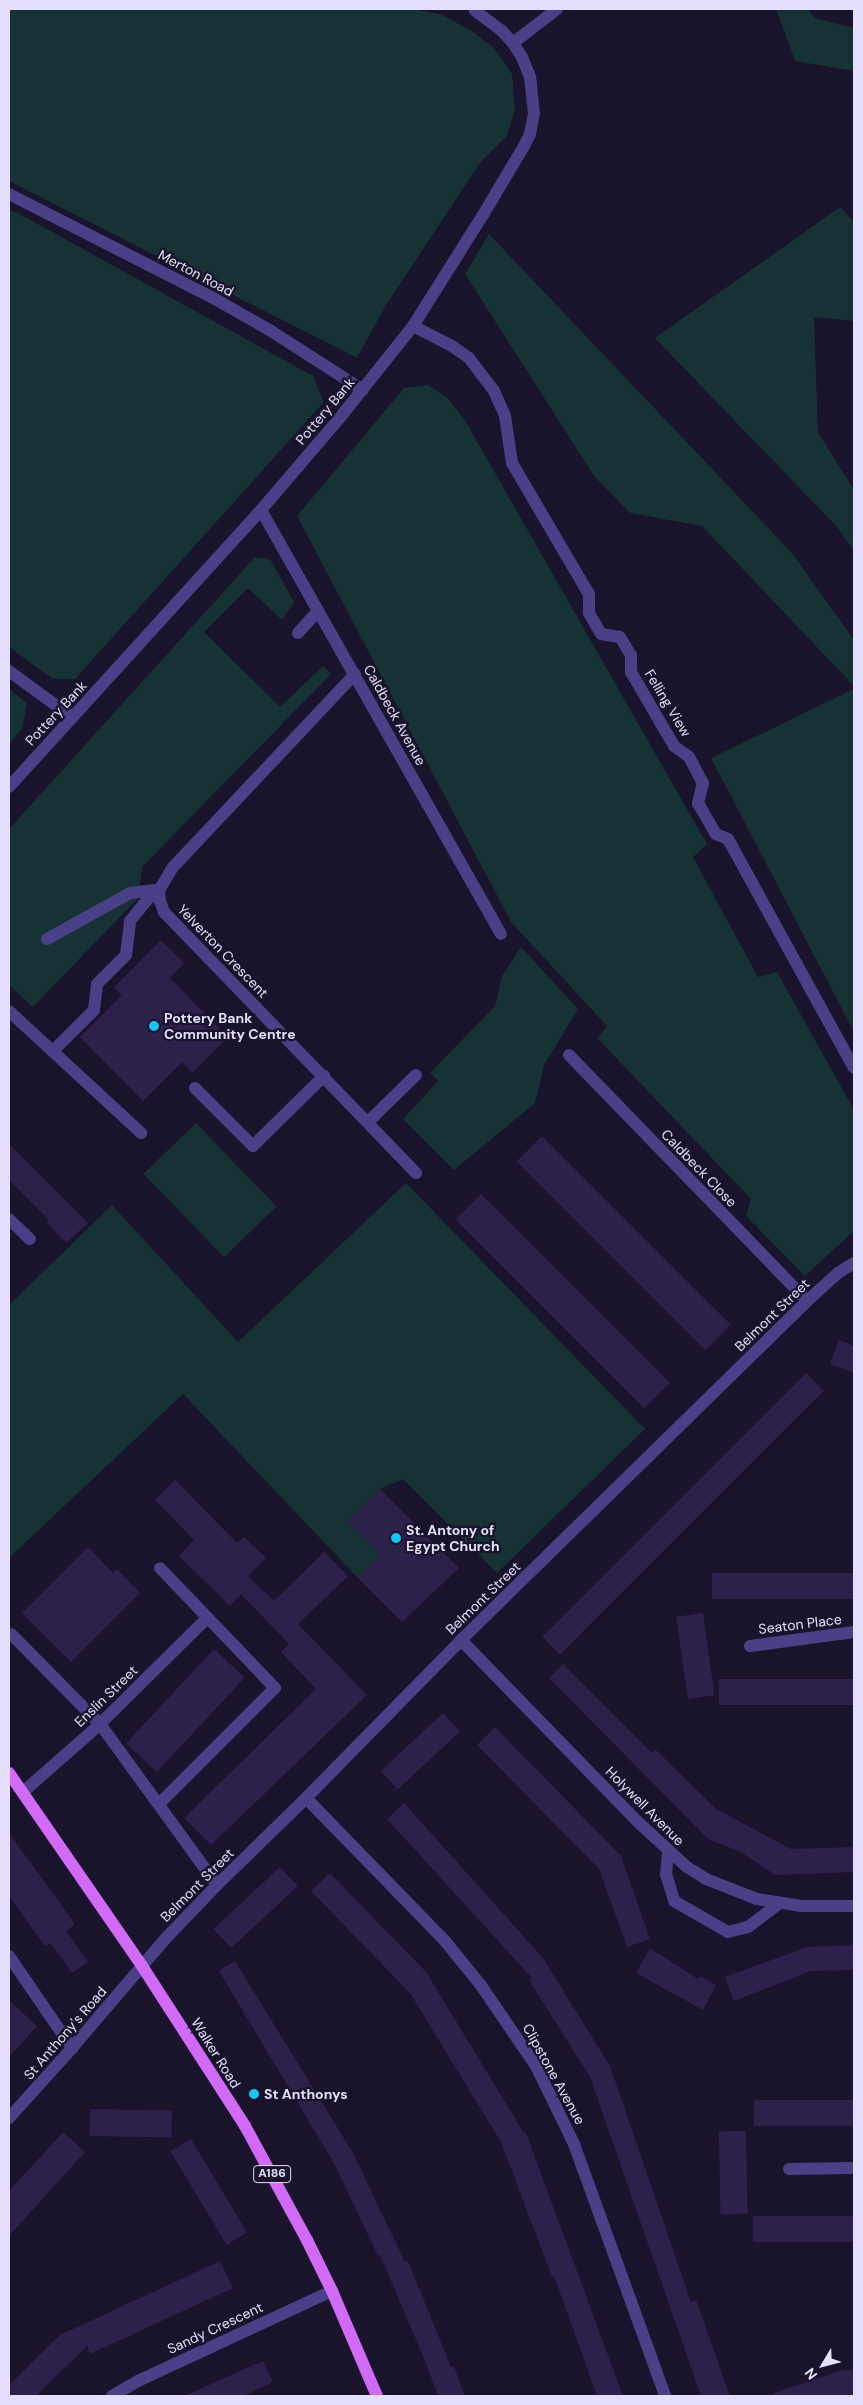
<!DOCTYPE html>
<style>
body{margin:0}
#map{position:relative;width:863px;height:2405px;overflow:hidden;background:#19132b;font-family:"DM Sans",sans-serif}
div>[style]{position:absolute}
.green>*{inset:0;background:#163234;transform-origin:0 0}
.building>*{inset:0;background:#2d204b;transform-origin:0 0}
.minor>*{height:12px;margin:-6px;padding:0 6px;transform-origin:6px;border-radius:6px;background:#4a4087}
.major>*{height:12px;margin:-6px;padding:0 6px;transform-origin:6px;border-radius:6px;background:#d16bf7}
.dots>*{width:14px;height:14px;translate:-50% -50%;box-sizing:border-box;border:2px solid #19132b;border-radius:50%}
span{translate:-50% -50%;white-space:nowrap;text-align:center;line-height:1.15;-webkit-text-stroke:4.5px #19132b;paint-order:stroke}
.shield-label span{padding:1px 4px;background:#19132b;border:1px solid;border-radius:4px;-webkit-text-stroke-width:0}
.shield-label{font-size:12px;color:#e5defd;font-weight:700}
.street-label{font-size:14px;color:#e5defd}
.poi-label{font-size:14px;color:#e5defd;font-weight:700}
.left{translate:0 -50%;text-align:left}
.frame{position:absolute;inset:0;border:10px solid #e5defd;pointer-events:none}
.north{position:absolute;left:798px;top:2340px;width:50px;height:50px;-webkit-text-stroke:4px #19132b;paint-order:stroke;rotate:233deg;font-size:14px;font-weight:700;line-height:20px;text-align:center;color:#e5defd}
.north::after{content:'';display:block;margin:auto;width:18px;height:22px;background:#e5defd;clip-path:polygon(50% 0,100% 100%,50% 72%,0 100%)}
</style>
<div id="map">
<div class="green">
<i style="clip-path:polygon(9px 9px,411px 9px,440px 14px,472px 31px,495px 49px,512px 74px,515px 110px,507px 136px,480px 163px,386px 305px,357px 358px,9px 181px)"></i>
<i style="clip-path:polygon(776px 9px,807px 9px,815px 18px,854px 28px,854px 71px,795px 61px)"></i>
<i style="clip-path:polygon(840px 207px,854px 222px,854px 321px,814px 317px,818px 432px,854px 490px,854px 551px,837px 527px,655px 338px)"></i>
<i style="clip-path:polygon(9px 210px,18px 213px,313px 376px,324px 402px,75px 679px,53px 679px,9px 647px)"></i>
<i style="clip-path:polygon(489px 234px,792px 553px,854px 640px,854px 686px,702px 526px,630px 513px,594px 476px,465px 274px)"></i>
<i style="clip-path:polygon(428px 385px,448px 398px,466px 422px,707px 844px,693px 857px,758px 977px,777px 972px,854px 1110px,854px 1231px,805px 1276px,746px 1216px,751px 1199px,597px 1038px,607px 1026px,511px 922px,297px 516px,404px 388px)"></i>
<i style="clip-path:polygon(255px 557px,270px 559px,294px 602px,282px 620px,248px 588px,204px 632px,280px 707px,323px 666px,331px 674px,142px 867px,139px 897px,33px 1007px,9px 985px,9px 829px)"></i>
<i style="clip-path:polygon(9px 689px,27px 703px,22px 729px,9px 744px)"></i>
<i style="clip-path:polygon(854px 689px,854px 1032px,711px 758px)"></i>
<i style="clip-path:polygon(521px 947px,578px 1009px,544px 1065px,535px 1103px,454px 1170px,403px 1119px,438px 1081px,430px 1073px,495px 1006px,502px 976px)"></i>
<i style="left:196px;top:1123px;width:116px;height:73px;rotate:46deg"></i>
<i style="clip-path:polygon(406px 1183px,645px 1429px,497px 1573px,403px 1479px,380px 1489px,348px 1521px,381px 1555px,358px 1578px,183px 1394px,9px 1558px,9px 1305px,112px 1205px,238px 1342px)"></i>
</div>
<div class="building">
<i style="clip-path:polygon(161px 940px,184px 963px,170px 978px,228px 1037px,192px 1073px,182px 1062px,143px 1101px,80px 1037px,122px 995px,114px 987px)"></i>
<i style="left:542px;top:1136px;width:267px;height:36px;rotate:45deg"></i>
<i style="clip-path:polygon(9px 1144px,88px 1223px,66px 1243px,47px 1223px,49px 1220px,9px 1180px)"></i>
<i style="left:481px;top:1194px;width:267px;height:36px;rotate:45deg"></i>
<i style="clip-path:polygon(839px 1340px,854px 1346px,854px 1373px,830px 1364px)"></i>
<i style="left:806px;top:1373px;width:25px;height:373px;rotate:45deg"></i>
<i style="clip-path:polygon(175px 1480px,237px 1543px,244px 1537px,266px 1558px,248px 1576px,274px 1601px,324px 1552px,348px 1576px,298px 1624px,367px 1695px,211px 1845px,184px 1818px,316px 1689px,281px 1652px,289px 1644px,241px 1594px,230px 1606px,179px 1556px,194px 1540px,155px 1500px)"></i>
<i style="clip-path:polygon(380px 1489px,459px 1568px,402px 1622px,358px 1578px,381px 1555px,348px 1521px)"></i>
<i style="clip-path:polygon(88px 1547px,113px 1573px,117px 1569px,140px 1593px,71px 1662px,22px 1613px)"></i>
<i style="left:854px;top:1573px;width:26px;height:142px;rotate:90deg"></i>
<i style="left:703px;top:1613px;width:83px;height:27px;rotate:82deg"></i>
<i style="left:214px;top:1649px;width:42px;height:129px;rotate:43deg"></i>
<i style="clip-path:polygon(563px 1664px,652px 1753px,656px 1750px,716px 1809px,791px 1849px,854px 1847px,854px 1872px,775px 1875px,741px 1852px,708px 1839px,549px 1678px)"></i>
<i style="left:854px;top:1679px;width:26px;height:135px;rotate:90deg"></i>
<i style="left:443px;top:1713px;width:25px;height:85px;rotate:47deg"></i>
<i style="clip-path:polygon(495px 1727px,621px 1856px,650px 1939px,627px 1947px,599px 1869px,477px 1745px)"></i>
<i style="clip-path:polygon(404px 1803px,543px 1958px,610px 2066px,691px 2302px,696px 2300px,730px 2396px,701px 2396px,590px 2077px,529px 1980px,532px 1978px,387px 1819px)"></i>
<i style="clip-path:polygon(9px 1833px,75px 1924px,66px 1931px,88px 1962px,72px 1973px,50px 1943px,45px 1946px,9px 1896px)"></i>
<i style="left:280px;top:1867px;width:26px;height:91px;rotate:47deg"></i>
<i style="clip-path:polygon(330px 1873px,426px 1972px,524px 2133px,526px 2133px,623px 2396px,597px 2396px,554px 2276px,552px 2277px,501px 2142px,410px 1993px,311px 1891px)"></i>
<i style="clip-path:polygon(854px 1945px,854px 1970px,811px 1971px,734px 2001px,725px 1977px,807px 1947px)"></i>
<i style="clip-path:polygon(650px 1948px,698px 1979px,700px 1976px,716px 1985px,703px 2010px,636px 1973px)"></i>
<i style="clip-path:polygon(235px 1961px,353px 2153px,405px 2262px,408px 2261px,451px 2367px,454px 2366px,465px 2396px,438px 2396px,426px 2363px,380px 2255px,378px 2256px,335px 2165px,219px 1971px)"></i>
<i style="clip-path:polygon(9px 2000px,37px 2026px,9px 2057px)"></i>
<i style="left:854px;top:2100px;width:26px;height:100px;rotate:90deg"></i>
<i style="left:90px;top:2109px;width:82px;height:27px;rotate:1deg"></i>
<i style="left:746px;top:2131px;width:83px;height:27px;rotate:89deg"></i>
<i style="clip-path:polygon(63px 2132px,85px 2152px,9px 2236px,9px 2191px)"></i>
<i style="left:191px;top:2139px;width:109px;height:24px;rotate:59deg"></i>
<i style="left:854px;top:2216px;width:26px;height:101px;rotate:90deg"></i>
<i style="clip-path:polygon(220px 2261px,233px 2288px,90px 2354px,87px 2346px,36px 2396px,9px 2396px,9px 2385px,60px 2335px)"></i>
<i style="clip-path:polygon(263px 2361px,273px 2382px,243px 2396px,184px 2396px)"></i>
<i style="clip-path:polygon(842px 2370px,854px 2370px,854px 2396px,775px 2396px,774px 2393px)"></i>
</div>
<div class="minor">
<i style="left:513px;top:43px;width:56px;rotate:-37.7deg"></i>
<i style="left:9px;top:194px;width:231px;rotate:27deg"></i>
<i style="left:215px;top:299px;width:64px;rotate:29.7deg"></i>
<i style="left:271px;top:331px;width:109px;rotate:32.7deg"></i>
<i style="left:413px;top:326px;width:44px;rotate:27.1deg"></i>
<i style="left:452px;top:346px;width:21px;rotate:35deg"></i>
<i style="left:469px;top:358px;width:41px;rotate:52.9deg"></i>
<i style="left:494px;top:391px;width:27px;rotate:66deg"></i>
<i style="left:505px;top:416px;width:48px;rotate:81.5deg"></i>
<i style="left:512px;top:463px;width:152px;rotate:59.6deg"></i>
<i style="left:589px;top:594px;width:19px;rotate:90deg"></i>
<i style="left:589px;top:613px;width:24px;rotate:60deg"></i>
<i style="left:601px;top:634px;width:19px;rotate:9deg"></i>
<i style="left:620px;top:637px;width:21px;rotate:59deg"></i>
<i style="left:631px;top:655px;width:17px;rotate:90deg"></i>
<i style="left:631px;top:672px;width:86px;rotate:59.8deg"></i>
<i style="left:674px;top:746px;width:19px;rotate:36deg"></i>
<i style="left:689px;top:757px;width:30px;rotate:62deg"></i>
<i style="left:703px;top:783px;width:21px;rotate:104deg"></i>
<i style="left:698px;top:803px;width:36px;rotate:60deg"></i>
<i style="left:716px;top:834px;width:13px;rotate:23deg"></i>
<i style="left:728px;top:839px;width:261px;rotate:61.2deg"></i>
<i style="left:261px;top:510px;width:487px;rotate:60.5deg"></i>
<i style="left:298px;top:633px;width:30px;rotate:-48deg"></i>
<i style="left:9px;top:671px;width:79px;rotate:36.3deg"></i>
<i style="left:355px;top:674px;width:265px;rotate:133.3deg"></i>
<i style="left:173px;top:867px;width:27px;rotate:121deg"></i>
<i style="left:159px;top:890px;width:11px;rotate:85deg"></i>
<i style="left:160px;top:901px;width:12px;rotate:70deg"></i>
<i style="left:164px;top:912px;width:363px;rotate:46deg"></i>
<i style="left:9px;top:787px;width:374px;rotate:-47.7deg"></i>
<i style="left:261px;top:510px;width:118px;rotate:-49.5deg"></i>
<i style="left:338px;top:420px;width:120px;rotate:-51.4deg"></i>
<i style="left:413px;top:326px;width:131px;rotate:-57.8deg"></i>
<i style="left:483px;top:215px;width:80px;rotate:-59.3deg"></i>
<i style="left:524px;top:146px;width:13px;rotate:-63deg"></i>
<i style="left:530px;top:134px;width:20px;rotate:-79deg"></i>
<i style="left:534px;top:114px;width:37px;rotate:-96deg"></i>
<i style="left:530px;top:77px;width:22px;rotate:-112deg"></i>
<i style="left:522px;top:57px;width:17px;rotate:-123deg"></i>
<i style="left:513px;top:43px;width:16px;rotate:-133deg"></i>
<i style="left:502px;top:31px;width:34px;rotate:-143deg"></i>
<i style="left:47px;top:939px;width:95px;rotate:-29deg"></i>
<i style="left:130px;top:893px;width:25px;rotate:-7deg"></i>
<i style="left:9px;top:1011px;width:180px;rotate:42.7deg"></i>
<i style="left:53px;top:1051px;width:58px;rotate:-45deg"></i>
<i style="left:94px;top:1010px;width:26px;rotate:-83deg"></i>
<i style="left:97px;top:984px;width:41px;rotate:-45deg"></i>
<i style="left:126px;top:955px;width:34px;rotate:-83deg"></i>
<i style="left:130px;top:921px;width:40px;rotate:-51deg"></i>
<i style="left:155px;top:890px;width:4px"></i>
<i style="left:569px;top:1055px;width:342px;rotate:45.9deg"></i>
<i style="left:195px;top:1088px;width:82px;rotate:45deg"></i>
<i style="left:253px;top:1146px;width:100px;rotate:-44.6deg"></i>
<i style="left:368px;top:1122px;width:67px;rotate:-44.4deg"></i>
<i style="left:9px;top:1219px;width:29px;rotate:44deg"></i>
<i style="left:11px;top:1634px;width:127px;rotate:45.3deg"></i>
<i style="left:100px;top:1724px;width:199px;rotate:54deg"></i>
<i style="left:461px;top:1640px;width:254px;rotate:45.8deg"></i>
<i style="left:638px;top:1822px;width:67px;rotate:42.6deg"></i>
<i style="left:687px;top:1867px;width:22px;rotate:32deg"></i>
<i style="left:706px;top:1879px;width:55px;rotate:21.4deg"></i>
<i style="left:757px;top:1899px;width:45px;rotate:9deg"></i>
<i style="left:801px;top:1906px;width:53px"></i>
<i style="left:750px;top:1646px;width:105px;rotate:-7.7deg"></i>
<i style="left:23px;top:1792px;width:103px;rotate:-41.4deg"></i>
<i style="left:100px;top:1724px;width:151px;rotate:-44.7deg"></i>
<i style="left:306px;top:1798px;width:199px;rotate:45.8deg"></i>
<i style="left:445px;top:1941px;width:55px;rotate:50.9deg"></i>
<i style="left:480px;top:1984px;width:99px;rotate:55.7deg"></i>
<i style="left:536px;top:2066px;width:87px;rotate:64deg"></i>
<i style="left:574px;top:2144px;width:268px;rotate:70.1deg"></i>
<i style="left:159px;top:1804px;width:164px;rotate:-45deg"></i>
<i style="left:275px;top:1688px;width:166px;rotate:-133.8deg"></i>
<i style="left:668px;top:1852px;width:22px;rotate:95deg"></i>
<i style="left:666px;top:1874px;width:28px;rotate:73deg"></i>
<i style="left:674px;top:1901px;width:62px;rotate:29.9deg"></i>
<i style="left:728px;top:1932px;width:21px;rotate:-14deg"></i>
<i style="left:748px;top:1927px;width:39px;rotate:-37deg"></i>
<i style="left:9px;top:1956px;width:112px;rotate:55.6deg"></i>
<i style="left:9px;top:2118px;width:94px;rotate:-48deg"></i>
<i style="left:72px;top:2048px;width:145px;rotate:-49.5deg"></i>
<i style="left:166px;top:1938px;width:74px;rotate:-46.1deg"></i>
<i style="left:217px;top:1885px;width:124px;rotate:-44.3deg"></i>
<i style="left:306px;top:1798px;width:221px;rotate:-45.5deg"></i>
<i style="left:461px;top:1640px;width:484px;rotate:-44.4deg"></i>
<i style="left:807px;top:1301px;width:42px;rotate:-42.1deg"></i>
<i style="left:838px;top:1273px;width:19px;rotate:-32deg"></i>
<i style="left:789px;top:2169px;width:65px;rotate:-0.9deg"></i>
<i style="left:112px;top:2396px;width:30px;rotate:-30deg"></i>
<i style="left:138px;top:2381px;width:214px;rotate:-24.9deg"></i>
</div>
<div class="major">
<i style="left:9px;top:1773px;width:234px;rotate:55.4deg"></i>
<i style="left:142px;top:1966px;width:190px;rotate:57.2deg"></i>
<i style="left:245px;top:2126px;width:130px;rotate:61.5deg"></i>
<i style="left:307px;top:2240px;width:57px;rotate:63.9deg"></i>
<i style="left:332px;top:2291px;width:114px;rotate:66.8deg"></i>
</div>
<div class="dots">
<i style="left:154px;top:1026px;background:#14c6f3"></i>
<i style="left:396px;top:1538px;background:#14c6f3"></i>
<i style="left:254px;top:2094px;background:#14c6f3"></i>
</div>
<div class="shield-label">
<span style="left:272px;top:2174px">A186</span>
</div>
<div class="street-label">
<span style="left:196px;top:273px;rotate:28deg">Merton Road</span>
<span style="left:325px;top:411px;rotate:-50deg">Pottery Bank</span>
<span style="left:668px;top:703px;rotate:59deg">Felling View</span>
<span style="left:56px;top:713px;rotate:-47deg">Pottery Bank</span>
<span style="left:395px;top:715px;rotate:61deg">Caldbeck Avenue</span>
<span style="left:223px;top:951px;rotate:46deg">Yelverton Crescent</span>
<span style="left:699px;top:1168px;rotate:46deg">Caldbeck Close</span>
<span style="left:772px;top:1315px;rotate:-44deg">Belmont Street</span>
<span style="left:483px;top:1598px;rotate:-44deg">Belmont Street</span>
<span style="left:800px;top:1624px;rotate:-7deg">Seaton Place</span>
<span style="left:106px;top:1696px;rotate:-44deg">Enslin Street</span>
<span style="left:645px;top:1806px;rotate:45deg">Holywell Avenue</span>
<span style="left:197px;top:1885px;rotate:-45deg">Belmont Street</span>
<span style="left:65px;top:2033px;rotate:-49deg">St Anthony's Road</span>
<span style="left:216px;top:2053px;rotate:58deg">Walker Road</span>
<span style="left:554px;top:2074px;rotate:61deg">Clipstone Avenue</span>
<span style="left:215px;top:2328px;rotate:-25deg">Sandy Crescent</span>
</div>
<div class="poi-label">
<span class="left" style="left:164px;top:1026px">Pottery Bank<br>Community Centre</span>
<span class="left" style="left:406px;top:1538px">St. Antony of<br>Egypt Church</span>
<span class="left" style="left:264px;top:2094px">St Anthonys</span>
</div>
<div class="frame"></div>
<div class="north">N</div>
</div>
